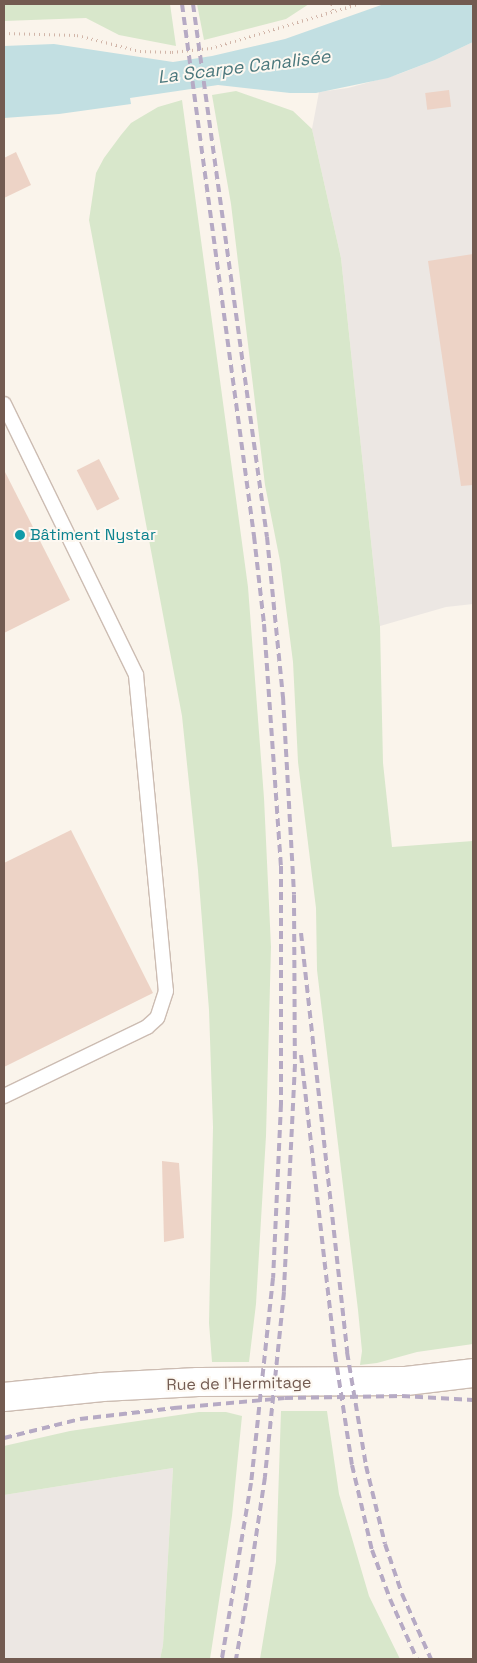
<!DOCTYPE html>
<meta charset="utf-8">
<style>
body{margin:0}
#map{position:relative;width:477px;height:1663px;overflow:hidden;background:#faf4eb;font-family:"Space Grotesk",sans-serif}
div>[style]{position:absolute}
.industrial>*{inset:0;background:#ece7e3}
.green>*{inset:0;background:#d8e7cb}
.water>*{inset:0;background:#c2dfe2}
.building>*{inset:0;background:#edd3c6;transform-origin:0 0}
.path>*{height:3px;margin-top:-1.5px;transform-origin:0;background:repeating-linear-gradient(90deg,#d2b6a9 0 1px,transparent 0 5px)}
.roads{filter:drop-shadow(1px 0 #ccbcb2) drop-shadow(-1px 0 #ccbcb2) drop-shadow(0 1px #ccbcb2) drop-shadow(0 -1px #ccbcb2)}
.service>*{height:14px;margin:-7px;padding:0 7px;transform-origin:7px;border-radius:7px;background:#fff}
.tertiary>*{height:28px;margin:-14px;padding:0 14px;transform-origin:14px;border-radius:14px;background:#fff}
.rail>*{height:4px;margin-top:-2px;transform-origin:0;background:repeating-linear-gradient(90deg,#b6aac4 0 8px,transparent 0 13px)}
.dots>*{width:14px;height:14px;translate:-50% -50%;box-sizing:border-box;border:2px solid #fdf8f1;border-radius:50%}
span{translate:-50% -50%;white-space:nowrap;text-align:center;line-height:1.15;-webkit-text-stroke:4px #fdf8f1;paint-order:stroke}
.culture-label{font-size:16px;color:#0d838f}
.left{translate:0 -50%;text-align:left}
.street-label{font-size:16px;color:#735b51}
.water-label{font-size:18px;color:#4a777c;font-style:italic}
.frame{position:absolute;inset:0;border:5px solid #735b51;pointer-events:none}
</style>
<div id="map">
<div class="industrial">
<i style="clip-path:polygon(473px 42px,473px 604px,446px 607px,380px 626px,341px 258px,312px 129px,319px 92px,348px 88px,399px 74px,435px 60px)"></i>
<i style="clip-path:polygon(173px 1468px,163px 1645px,160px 1659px,4px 1659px,4px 1495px)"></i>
</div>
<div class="green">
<i style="clip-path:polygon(4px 4px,170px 4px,176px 46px,119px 35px,86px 18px,4px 21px)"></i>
<i style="clip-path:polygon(197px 4px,309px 4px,286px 19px,204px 40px)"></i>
<i style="clip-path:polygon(236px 91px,293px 111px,312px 129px,341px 258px,380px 626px,383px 763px,392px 847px,473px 841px,473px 1344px,417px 1352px,377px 1363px,360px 1365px,362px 1351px,358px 1310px,317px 970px,316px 908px,298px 762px,293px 662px,280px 561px,265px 485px,231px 204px,212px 95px)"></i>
<i style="clip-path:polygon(182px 100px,248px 587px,264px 798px,271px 947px,266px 1136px,256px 1304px,249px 1362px,212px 1362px,209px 1323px,213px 1127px,209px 1010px,198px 870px,182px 716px,89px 220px,96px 173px,104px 158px,121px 135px,131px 123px,141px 117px,158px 107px)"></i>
<i style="clip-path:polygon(281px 1411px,327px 1411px,339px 1494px,369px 1596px,400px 1659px,260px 1659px,276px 1562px)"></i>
<i style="clip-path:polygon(199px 1412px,226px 1412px,242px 1416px,232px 1516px,210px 1659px,160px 1659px,163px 1645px,173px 1468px,4px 1495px,4px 1446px,70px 1431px)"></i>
</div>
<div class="water">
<i style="clip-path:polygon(384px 4px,473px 4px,473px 42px,435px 60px,388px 78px,316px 93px,290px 93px,218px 85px,130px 98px,131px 104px,59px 114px,4px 118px,4px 46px,54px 44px,173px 62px,212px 56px,285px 39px)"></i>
</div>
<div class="building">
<i style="left:449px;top:90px;width:17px;height:24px;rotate:83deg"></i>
<i style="clip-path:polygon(16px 152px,31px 185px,4px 198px,4px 158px)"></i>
<i style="clip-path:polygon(473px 254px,473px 485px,461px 486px,428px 261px)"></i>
<i style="left:99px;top:459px;width:45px;height:25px;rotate:63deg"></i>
<i style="clip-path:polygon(4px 470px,70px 600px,4px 633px)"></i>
<i style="clip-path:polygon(71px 830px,153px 993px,4px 1067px,4px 863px)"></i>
<i style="clip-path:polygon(162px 1161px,179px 1163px,184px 1238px,164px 1242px)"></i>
</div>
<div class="path">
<i style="left:332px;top:4px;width:8px;rotate:83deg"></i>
<i style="left:4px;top:33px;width:73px;rotate:1.6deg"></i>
<i style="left:77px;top:35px;width:65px;rotate:14.3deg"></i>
<i style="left:140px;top:51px;width:32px;rotate:2deg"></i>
<i style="left:172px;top:52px;width:39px;rotate:-6deg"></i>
<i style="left:211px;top:48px;width:153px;rotate:-16.7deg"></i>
</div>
<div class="roads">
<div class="service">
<i style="left:4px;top:404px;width:301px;rotate:64deg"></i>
<i style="left:136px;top:675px;width:317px;rotate:84.6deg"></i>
<i style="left:166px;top:991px;width:28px;rotate:108deg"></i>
<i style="left:157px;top:1018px;width:13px;rotate:138deg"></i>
<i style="left:147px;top:1027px;width:159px;rotate:154.2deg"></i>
</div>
<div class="tertiary">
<i style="left:4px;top:1397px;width:99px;rotate:-5.8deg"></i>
<i style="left:102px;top:1387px;width:96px;rotate:-3deg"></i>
<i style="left:198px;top:1382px;width:208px;rotate:-0.3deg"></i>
<i style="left:406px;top:1381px;width:67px;rotate:-6.8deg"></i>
</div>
</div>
<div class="rail">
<i style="left:182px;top:4px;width:537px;rotate:82.29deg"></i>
<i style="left:254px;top:536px;width:89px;rotate:83.5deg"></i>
<i style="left:264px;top:624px;width:243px;rotate:86deg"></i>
<i style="left:281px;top:866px;width:238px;rotate:90deg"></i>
<i style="left:281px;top:1104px;width:174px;rotate:92.6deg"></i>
<i style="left:273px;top:1278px;width:206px;rotate:96.1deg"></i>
<i style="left:251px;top:1483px;width:178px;rotate:99.4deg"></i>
<i style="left:193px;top:4px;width:538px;rotate:82.1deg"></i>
<i style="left:267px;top:537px;width:161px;rotate:84.3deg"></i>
<i style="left:283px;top:697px;width:198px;rotate:86.8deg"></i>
<i style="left:294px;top:895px;width:169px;rotate:89.7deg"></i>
<i style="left:295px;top:1064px;width:228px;rotate:92.8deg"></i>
<i style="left:284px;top:1292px;width:186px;rotate:95.9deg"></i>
<i style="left:265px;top:1477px;width:127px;rotate:98.6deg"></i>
<i style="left:246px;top:1603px;width:57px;rotate:100.1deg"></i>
<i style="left:301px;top:933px;width:422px;rotate:83.7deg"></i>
<i style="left:347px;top:1352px;width:116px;rotate:80.5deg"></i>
<i style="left:366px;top:1466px;width:80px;rotate:76.3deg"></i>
<i style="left:385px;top:1544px;width:53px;rotate:71.2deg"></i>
<i style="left:402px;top:1594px;width:71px;rotate:66deg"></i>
<i style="left:301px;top:1055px;width:301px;rotate:83.5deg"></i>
<i style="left:335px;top:1354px;width:112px;rotate:81.3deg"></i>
<i style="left:352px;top:1465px;width:87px;rotate:76.8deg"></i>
<i style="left:372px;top:1550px;width:52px;rotate:69.8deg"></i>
<i style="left:390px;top:1599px;width:66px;rotate:65.8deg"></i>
<i style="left:4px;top:1438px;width:78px;rotate:-14deg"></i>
<i style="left:80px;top:1419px;width:95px;rotate:-6.7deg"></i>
<i style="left:174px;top:1408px;width:111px;rotate:-5.1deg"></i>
<i style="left:285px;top:1398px;width:117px;rotate:-1deg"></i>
<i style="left:402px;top:1396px;width:71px;rotate:3.2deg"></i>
</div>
<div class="dots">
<i style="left:20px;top:535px;background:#0f9aa8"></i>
</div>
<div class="culture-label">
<span class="left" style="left:30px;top:535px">Bâtiment Nystar</span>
</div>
<div class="street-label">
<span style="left:239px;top:1384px;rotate:-1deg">Rue de l'Hermitage</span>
</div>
<div class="water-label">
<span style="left:244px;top:67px;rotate:-7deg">La Scarpe Canalisée</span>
</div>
<div class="frame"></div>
</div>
